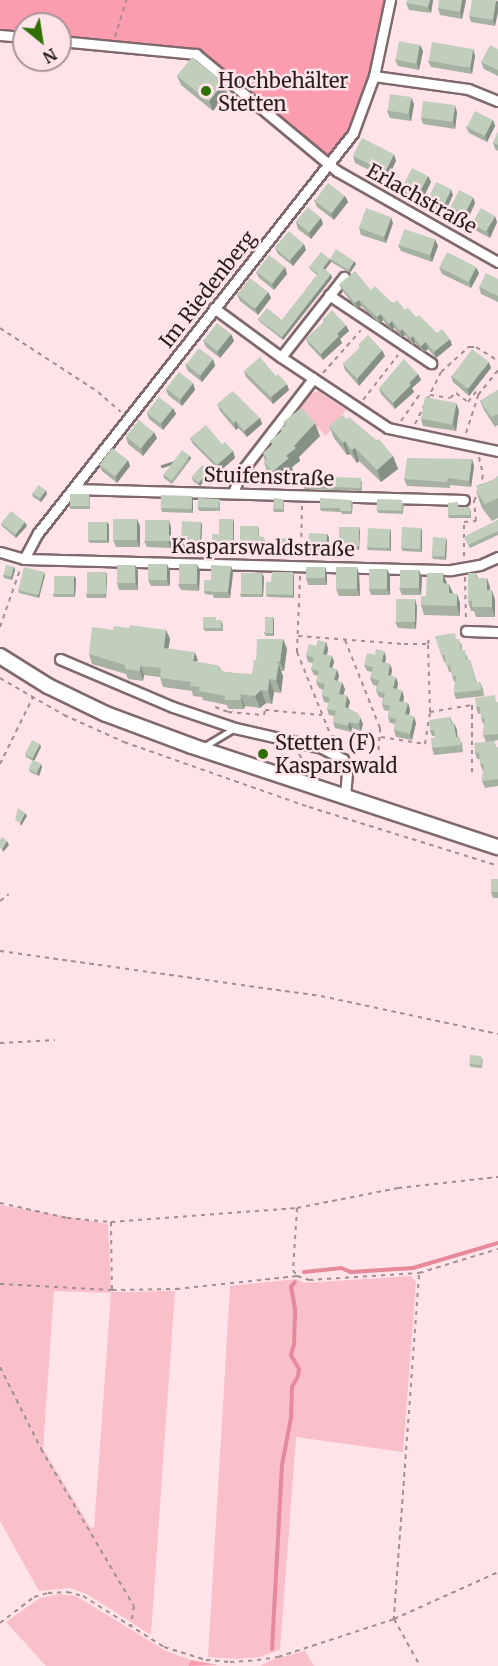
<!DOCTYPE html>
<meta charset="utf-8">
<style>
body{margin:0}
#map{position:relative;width:498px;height:1666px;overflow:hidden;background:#fee4e8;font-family:Merriweather,serif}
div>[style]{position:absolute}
.green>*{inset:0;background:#fac0c9}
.forest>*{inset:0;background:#fb9dae}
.stream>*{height:4px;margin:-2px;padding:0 2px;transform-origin:2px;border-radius:2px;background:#e5899b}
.path>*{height:2px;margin-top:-1px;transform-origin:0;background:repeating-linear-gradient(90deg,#a18e91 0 4.5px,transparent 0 9px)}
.roads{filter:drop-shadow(2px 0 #7f696c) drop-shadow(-2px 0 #7f696c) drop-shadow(0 2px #7f696c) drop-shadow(0 -2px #7f696c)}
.lane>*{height:4.5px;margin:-2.25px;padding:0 2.25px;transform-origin:2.25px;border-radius:2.25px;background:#fff}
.street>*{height:9px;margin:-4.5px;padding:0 4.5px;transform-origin:4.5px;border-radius:4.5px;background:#fff}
.secondary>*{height:14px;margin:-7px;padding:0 7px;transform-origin:7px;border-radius:7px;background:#fff}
.wall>*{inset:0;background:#a6b1a2}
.shaded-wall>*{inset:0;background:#879084;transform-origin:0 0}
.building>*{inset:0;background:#c1cebc;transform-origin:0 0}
.dots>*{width:16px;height:16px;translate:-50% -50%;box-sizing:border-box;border:3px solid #fee4e8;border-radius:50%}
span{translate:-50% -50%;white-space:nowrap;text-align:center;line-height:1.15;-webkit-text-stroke:5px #fee4e8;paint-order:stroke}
.poi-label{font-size:20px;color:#261d1e}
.left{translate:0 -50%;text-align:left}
.street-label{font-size:20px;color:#261d1e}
.north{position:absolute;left:12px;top:12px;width:60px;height:60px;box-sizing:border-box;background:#fee4e8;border:2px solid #a89497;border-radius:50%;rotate:150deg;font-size:16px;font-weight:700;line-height:24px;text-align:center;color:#261d1e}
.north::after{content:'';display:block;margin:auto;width:21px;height:27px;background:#2f6f05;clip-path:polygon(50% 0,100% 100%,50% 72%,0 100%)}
</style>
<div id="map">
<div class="green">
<i style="clip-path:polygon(318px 391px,346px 410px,326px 436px,298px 408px,309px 394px)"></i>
<i style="clip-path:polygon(evenodd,0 1205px,108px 1224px,111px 1292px,175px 1291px,151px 1635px,87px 1594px,70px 1588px,39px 1591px,0 1521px,0 1205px,54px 1291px,111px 1293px,94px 1528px,90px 1527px,43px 1449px,54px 1291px)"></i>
<i style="clip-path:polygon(411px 1276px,416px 1282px,403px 1452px,296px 1437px,280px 1650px,259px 1657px,237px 1659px,208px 1657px,230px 1286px,296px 1279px,305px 1283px)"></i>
<i style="clip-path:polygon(59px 1594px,76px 1596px,166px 1651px,191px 1660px,188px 1666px,46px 1666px,6px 1622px,40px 1598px)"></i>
<i style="clip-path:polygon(305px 1651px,314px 1666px,260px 1666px,271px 1660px)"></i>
</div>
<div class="forest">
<i style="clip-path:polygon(0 0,390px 0,361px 115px,330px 163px,196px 54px,60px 41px,60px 24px,24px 24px,24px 37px,0 35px)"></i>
<i style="clip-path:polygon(191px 1660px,218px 1665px,251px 1664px,188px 1666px)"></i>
</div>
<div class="stream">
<i style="left:304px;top:1272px;width:37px;rotate:-6deg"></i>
<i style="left:341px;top:1268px;width:11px;rotate:22deg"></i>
<i style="left:351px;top:1272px;width:62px;rotate:-3.7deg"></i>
<i style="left:413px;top:1268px;width:89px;rotate:-16.4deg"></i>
<i style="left:272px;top:1649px;width:184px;rotate:-86.9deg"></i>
<i style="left:282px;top:1465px;width:48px;rotate:-79.2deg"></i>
<i style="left:291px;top:1418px;width:31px;rotate:-88deg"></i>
<i style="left:292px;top:1387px;width:13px;rotate:-61deg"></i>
<i style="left:298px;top:1376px;width:7px;rotate:-82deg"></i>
<i style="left:299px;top:1369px;width:16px;rotate:-120deg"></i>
<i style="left:291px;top:1355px;width:11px;rotate:-75deg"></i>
<i style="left:294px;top:1344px;width:35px;rotate:-88deg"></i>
<i style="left:295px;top:1309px;width:22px;rotate:-100deg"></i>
<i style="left:291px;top:1287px;width:6px;rotate:-51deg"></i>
</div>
<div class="path">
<i style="left:115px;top:37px;width:39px;rotate:-73deg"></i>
<i style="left:0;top:328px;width:117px;rotate:33.1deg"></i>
<i style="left:98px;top:392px;width:30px;rotate:41deg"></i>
<i style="left:323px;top:373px;width:57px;rotate:-48.5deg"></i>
<i style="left:430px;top:395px;width:20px;rotate:9deg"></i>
<i style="left:450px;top:398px;width:8px;rotate:-40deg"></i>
<i style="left:456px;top:393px;width:15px;rotate:37deg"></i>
<i style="left:468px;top:402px;width:16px;rotate:-52deg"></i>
<i style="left:363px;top:400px;width:57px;rotate:-52.1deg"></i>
<i style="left:401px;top:421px;width:35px;rotate:-55deg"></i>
<i style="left:415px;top:424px;width:58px;rotate:-63.4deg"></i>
<i style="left:441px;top:372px;width:38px;rotate:-42deg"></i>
<i style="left:469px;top:347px;width:7px"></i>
<i style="left:476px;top:347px;width:26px;rotate:32deg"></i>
<i style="left:466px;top:433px;width:40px;rotate:-72deg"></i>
<i style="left:478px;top:395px;width:32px;rotate:-51deg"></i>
<i style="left:479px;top:457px;width:18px;rotate:77deg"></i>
<i style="left:483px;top:475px;width:12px;rotate:104deg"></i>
<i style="left:301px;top:555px;width:51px;rotate:-88.9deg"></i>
<i style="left:464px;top:556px;width:34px;rotate:-90deg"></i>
<i style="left:464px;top:522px;width:12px;rotate:-5deg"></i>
<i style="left:476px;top:521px;width:20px;rotate:-96deg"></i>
<i style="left:474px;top:501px;width:10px;rotate:-66deg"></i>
<i style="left:300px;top:576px;width:76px;rotate:92.3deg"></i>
<i style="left:297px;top:652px;width:91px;rotate:68deg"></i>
<i style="left:331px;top:736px;width:7px"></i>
<i style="left:338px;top:736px;width:4px;rotate:104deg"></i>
<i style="left:337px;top:740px;width:6px;rotate:180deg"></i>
<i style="left:465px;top:577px;width:43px;rotate:88.7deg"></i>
<i style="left:0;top:627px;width:60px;rotate:-70.7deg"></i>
<i style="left:298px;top:636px;width:106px;rotate:4.3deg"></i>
<i style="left:404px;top:644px;width:24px"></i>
<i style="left:428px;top:644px;width:7px;rotate:-82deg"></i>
<i style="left:345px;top:640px;width:95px;rotate:68.3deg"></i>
<i style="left:380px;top:728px;width:28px;rotate:94deg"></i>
<i style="left:0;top:678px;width:74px;rotate:30deg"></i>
<i style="left:64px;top:715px;width:66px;rotate:24.2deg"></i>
<i style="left:124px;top:742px;width:196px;rotate:19.4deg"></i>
<i style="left:309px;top:807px;width:198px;rotate:17.3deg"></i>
<i style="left:215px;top:707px;width:14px;rotate:21deg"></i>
<i style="left:228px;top:712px;width:36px;rotate:5deg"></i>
<i style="left:264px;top:715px;width:5px;rotate:-79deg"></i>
<i style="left:265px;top:710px;width:57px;rotate:5deg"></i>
<i style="left:430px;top:712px;width:43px;rotate:-9.5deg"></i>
<i style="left:472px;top:705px;width:68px;rotate:90deg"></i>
<i style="left:381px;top:737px;width:45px;rotate:9deg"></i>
<i style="left:425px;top:744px;width:32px;rotate:-81deg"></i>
<i style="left:430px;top:712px;width:68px;rotate:-91.7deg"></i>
<i style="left:299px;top:754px;width:12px;rotate:59deg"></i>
<i style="left:305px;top:764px;width:31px;rotate:11deg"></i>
<i style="left:0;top:764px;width:75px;rotate:-63.8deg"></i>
<i style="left:298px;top:769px;width:9px;rotate:-36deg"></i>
<i style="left:0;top:901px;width:11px;rotate:-38deg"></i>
<i style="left:0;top:951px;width:324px;rotate:8deg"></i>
<i style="left:321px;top:996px;width:181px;rotate:12.1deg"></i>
<i style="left:0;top:1043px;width:55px;rotate:-3.1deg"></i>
<i style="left:0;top:1203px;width:69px;rotate:12.6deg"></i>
<i style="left:67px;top:1218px;width:44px;rotate:5.2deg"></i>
<i style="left:111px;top:1222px;width:187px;rotate:-4.3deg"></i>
<i style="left:297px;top:1208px;width:103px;rotate:-11.2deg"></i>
<i style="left:398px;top:1188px;width:101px;rotate:-6.3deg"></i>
<i style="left:297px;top:1208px;width:62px;rotate:93.7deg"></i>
<i style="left:293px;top:1270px;width:7px;rotate:56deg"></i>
<i style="left:111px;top:1222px;width:68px;rotate:89.2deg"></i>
<i style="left:419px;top:1275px;width:345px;rotate:94.2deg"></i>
<i style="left:394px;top:1619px;width:54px;rotate:61deg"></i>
<i style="left:0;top:1284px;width:112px;rotate:3.1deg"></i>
<i style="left:112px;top:1290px;width:64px;rotate:-0.9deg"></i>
<i style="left:176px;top:1289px;width:122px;rotate:-6.1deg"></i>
<i style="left:297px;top:1276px;width:13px;rotate:18deg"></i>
<i style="left:309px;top:1280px;width:110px;rotate:-3.6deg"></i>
<i style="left:419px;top:1273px;width:83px;rotate:-16.9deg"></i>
<i style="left:0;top:1367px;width:92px;rotate:63.4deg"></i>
<i style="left:41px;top:1449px;width:182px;rotate:59.4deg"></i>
<i style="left:134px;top:1606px;width:20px;rotate:99deg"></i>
<i style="left:0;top:1623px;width:43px;rotate:-37.4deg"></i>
<i style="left:34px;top:1597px;width:15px;rotate:-16deg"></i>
<i style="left:48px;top:1593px;width:19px;rotate:-3deg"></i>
<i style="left:67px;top:1592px;width:16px;rotate:14deg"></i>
<i style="left:83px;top:1596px;width:96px;rotate:32.2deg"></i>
<i style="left:164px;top:1647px;width:44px;rotate:17.2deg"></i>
<i style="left:206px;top:1660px;width:24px;rotate:5deg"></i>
<i style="left:230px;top:1662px;width:27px;rotate:-4deg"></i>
<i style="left:257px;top:1660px;width:21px;rotate:-8deg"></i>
<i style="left:278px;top:1657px;width:122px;rotate:-18.1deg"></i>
<i style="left:394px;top:1619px;width:114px;rotate:-24.3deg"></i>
</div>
<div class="roads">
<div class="lane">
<i style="left:205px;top:746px;width:35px;rotate:-31deg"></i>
</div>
<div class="street">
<i style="left:0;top:35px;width:24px;rotate:5deg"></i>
<i style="left:60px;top:41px;width:137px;rotate:5.5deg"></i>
<i style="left:196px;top:54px;width:183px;rotate:39.7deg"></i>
<i style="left:337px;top:171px;width:185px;rotate:29.5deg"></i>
<i style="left:374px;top:76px;width:95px;rotate:7.9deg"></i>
<i style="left:468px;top:89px;width:32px;rotate:22deg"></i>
<i style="left:329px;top:295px;width:123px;rotate:33.7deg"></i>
<i style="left:214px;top:308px;width:83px;rotate:36.2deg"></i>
<i style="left:281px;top:357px;width:128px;rotate:33.6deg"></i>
<i style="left:388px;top:428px;width:112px;rotate:11.8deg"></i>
<i style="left:281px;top:357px;width:102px;rotate:-51.8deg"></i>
<i style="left:73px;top:489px;width:391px;rotate:1.6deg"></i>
<i style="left:233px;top:493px;width:22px;rotate:-69deg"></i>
<i style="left:241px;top:472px;width:118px;rotate:-52.3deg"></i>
<i style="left:0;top:552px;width:25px;rotate:16deg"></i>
<i style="left:24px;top:559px;width:427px;rotate:1.5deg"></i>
<i style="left:451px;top:570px;width:29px;rotate:-10deg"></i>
<i style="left:480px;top:565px;width:20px;rotate:-24deg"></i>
<i style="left:24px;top:559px;width:30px;rotate:-62deg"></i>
<i style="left:38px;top:533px;width:509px;rotate:-51.78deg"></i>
<i style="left:353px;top:133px;width:61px;rotate:-69.8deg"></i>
<i style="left:374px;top:76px;width:78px;rotate:-78.1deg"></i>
<i style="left:466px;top:631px;width:32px;rotate:2deg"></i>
<i style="left:60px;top:659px;width:123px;rotate:23deg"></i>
<i style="left:173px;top:707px;width:65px;rotate:18.7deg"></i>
<i style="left:235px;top:728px;width:89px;rotate:12.9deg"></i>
<i style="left:322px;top:748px;width:24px;rotate:28deg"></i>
<i style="left:343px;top:759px;width:15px;rotate:74deg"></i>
<i style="left:347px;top:773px;width:24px;rotate:95deg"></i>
</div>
<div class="secondary">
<i style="left:0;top:656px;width:57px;rotate:32deg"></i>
<i style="left:48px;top:686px;width:64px;rotate:25.8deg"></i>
<i style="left:106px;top:714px;width:92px;rotate:20.4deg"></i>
<i style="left:192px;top:746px;width:322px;rotate:18.3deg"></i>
</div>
</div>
<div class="wall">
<i style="clip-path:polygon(433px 0,431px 13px,409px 10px,406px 3px)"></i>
<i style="clip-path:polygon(466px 0,462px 19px,440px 15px,438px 8px)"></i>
<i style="clip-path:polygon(498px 2px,498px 11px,495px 26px,471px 22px,469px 16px)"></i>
<i style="clip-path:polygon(420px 45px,423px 51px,419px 70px,398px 66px,395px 60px)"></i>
<i style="clip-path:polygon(473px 49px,475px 56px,472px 74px,431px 67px,428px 61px)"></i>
<i style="clip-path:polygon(498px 49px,498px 76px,484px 69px,481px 62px)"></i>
<i style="clip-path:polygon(177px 76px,227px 92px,213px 111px,181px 85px)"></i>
<i style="clip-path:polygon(414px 104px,411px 121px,390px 118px,387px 111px)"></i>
<i style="clip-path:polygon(457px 112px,455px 129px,423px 124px,421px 118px)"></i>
<i style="clip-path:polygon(493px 120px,495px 126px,487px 142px,469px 133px,466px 127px)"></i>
<i style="clip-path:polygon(498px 132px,498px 151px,495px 149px,493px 143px)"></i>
<i style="clip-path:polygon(353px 156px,396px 161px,387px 179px,355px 163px)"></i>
<i style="clip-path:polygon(428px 176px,431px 182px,421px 202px,404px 194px,402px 187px)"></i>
<i style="clip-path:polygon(453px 195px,445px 212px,430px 205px,428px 199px)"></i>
<i style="clip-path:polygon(345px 196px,348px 202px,334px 220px,317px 207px,314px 200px)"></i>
<i style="clip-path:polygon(475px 203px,467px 221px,452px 213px,450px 207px)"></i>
<i style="clip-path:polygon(321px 218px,323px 224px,311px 239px,298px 229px,296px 222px)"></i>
<i style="clip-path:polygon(497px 222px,490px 238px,475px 230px,473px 224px)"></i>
<i style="clip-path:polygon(393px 223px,386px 243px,361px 235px,359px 228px)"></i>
<i style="clip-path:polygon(398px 245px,438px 246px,432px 262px,401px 251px)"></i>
<i style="clip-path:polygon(275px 248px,306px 250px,293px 266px,278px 254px)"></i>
<i style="clip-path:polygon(330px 259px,356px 264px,350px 273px,331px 262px,325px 270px,332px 278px,283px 340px,260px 322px,258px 319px,282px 320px,317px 275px,311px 270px,309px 267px)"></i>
<i style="clip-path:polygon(285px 267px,287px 274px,274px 290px,259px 278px,256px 272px)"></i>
<i style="clip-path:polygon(439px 267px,479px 273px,471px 288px,442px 274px)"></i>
<i style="clip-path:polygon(498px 279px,498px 302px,481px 294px,479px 287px)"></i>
<i style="clip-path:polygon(339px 284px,371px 290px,405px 310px,437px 333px,452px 345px,436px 358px,428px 349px,424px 352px,415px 343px,413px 345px,405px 335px,402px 337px,394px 328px,391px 330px,383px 320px,380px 324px,361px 306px,357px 309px,342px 290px)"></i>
<i style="clip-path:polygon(268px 292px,271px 298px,258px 315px,240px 301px,237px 295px)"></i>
<i style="clip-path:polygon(323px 319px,349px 331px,340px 339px,342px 343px,323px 360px,309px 345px,306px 339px,324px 322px)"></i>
<i style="clip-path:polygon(231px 334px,234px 341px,220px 358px,206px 347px,203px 340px)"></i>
<i style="clip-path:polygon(359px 344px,385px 356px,359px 386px,345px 370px,343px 364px,360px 348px)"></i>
<i style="clip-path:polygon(213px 359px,215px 366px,202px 382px,188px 371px,185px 364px)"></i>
<i style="clip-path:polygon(491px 368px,469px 396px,453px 382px,451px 376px)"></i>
<i style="clip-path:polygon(244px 371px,276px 376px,289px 390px,273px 404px,246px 377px)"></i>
<i style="clip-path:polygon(418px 374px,421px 380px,412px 388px,414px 392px,395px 409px,381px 394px,379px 388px)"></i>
<i style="clip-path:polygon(193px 383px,195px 390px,182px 406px,168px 395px,166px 389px)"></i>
<i style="clip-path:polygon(498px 390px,498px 425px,495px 427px,484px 410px,480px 401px)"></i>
<i style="clip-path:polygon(217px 404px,260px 418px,262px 424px,247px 437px,238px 428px,236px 430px,220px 411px)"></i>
<i style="clip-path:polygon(173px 408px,176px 414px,163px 430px,149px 419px,147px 413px)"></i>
<i style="clip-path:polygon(459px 410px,456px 431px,423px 426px,421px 419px)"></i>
<i style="clip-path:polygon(346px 419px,393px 456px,398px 469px,381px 482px,359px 461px,357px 463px,350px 454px,347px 455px,334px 438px,329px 426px)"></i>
<i style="clip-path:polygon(283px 422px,320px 436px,299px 457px,300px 461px,292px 467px,293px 471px,276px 485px,268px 474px,264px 462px,265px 461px,263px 453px,272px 445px,270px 441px,281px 432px,280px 429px,285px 426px)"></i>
<i style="clip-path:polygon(126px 437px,157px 438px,143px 456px,128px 444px)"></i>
<i style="clip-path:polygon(190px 438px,222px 444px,233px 451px,235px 458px,220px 471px,193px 444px)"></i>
<i style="clip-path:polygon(190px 456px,191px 459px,172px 484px,164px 478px,163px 475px)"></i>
<i style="clip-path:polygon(472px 459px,474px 466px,471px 487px,450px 485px,450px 488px,407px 486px,404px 479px)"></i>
<i style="clip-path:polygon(99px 464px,130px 466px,117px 483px,102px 471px)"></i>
<i style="clip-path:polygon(210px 474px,200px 486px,193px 481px,192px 478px)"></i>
<i style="clip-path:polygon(498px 476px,498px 518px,492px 521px,482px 508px,476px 491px,478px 489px,476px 486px,493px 480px)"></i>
<i style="clip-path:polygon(362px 481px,362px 491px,305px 489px,303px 486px)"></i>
<i style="clip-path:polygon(32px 493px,47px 494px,41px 502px,33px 497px)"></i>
<i style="clip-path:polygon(89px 494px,90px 498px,90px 509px,71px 509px,69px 506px)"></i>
<i style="clip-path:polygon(192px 496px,193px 499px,193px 513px,162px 512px,161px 508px)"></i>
<i style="clip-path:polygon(283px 499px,284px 502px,284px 512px,274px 512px,273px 509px)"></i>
<i style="clip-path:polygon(351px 500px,353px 503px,352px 514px,342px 514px,341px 512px,321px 511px,320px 508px)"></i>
<i style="clip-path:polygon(220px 502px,220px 511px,199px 511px,198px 507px)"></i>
<i style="clip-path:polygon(404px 503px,403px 514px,378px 513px,377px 510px)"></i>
<i style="clip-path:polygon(460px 506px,460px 507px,471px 510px,471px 518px,449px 518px,448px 515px)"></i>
<i style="clip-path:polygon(233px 519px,234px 523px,234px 548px,213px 548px,212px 544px)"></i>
<i style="clip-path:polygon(498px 520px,498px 535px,470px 548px,464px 537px)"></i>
<i style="clip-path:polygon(107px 522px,109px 525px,109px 543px,90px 543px,88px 540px)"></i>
<i style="clip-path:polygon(201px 522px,202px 525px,201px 547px,182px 547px,181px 543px)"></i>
<i style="clip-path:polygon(1px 523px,27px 526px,16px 538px,2px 526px)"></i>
<i style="clip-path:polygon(140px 526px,140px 547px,116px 547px,113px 540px)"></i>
<i style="clip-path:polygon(258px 526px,259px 529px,259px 537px,265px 540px,265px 552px,241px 551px,240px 548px)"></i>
<i style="clip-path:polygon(171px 527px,171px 548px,147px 547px,144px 541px)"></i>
<i style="clip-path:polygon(421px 528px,422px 531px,422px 552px,403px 551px,401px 548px)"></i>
<i style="clip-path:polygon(390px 529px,391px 532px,391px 551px,368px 550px,367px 547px)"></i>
<i style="clip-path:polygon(360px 531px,359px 550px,340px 549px,339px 546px)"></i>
<i style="clip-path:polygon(327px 534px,329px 537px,328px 551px,309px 550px,308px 546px)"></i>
<i style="clip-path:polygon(293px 538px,294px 541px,294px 553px,276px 553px,275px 550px)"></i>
<i style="clip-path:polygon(447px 541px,446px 560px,433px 559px,432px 556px)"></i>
<i style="clip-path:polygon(135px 565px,138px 571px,138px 590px,119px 590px,117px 583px)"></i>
<i style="clip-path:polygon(231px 566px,233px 573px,230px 598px,214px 598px,212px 593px,212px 595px,205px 594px,204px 591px,211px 580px)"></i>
<i style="clip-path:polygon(14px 567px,15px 570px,12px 580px,4px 578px,3px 575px)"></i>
<i style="clip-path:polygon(325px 567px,327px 574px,327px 585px,308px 585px,306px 578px)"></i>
<i style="clip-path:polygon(170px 571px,170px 586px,151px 586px,148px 580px)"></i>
<i style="clip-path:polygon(200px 571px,199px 591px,181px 590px,178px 584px)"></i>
<i style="clip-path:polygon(476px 573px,478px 578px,487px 578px,490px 590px,495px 600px,495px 617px,476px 617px,474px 611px,471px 611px,468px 601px)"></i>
<i style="clip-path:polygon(359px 574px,360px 596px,339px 596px,336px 589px)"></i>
<i style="clip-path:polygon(45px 575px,39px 598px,19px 593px,18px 590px)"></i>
<i style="clip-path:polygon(107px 575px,106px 598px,87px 598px,86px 594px)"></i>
<i style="clip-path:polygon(390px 575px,390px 595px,371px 595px,369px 589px)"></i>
<i style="clip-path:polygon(74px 576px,76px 579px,75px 597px,54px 597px,53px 594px)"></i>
<i style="clip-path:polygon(294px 576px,294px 598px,267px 597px,266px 594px,271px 582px)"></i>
<i style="clip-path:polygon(264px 577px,263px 597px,241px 597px,240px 594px)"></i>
<i style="clip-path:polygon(422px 577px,421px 595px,402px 595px,399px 588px)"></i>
<i style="clip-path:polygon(447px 584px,453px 594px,457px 594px,460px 603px,460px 616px,424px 615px,421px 605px,426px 596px)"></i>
<i style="clip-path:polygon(417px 606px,416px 629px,398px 628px,395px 622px)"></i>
<i style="clip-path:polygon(273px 617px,274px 620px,274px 636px,266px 636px,264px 633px)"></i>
<i style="clip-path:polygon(217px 620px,221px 620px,223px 624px,223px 631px,205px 631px,203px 628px)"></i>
<i style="clip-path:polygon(129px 628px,166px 630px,170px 639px,168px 649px,198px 662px,219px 666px,221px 670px,225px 672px,243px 674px,252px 674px,256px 661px,283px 639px,287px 649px,284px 671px,281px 671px,283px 676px,281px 693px,274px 692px,272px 704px,266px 703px,260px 708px,245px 706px,244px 709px,228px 709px,227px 705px,203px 700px,202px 697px,193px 696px,192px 691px,163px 687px,160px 677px,144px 675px,143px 681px,128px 679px,126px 674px,92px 664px,89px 654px,113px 630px)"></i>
<i style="clip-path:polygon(435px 636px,457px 639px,462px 645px,462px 650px,467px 656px,468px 660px,470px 660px,477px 683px,480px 682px,483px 689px,484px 696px,456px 699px,454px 693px,455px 682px,454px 682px,451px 672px,449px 672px,446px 662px,444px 662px)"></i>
<i style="clip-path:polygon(326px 642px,328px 649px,327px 655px,332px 656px,334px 662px,332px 668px,339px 675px,338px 681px,345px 689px,343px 695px,347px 696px,350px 702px,348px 708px,363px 724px,361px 731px,352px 728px,351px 732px,335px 728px,333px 722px,334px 716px,329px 715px,327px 709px,329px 703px,324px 702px,322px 695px,323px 690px,319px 688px,316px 682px,318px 676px,314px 675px,311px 669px,313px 663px,308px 662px,306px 655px,316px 646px)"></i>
<i style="clip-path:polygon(386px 657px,385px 663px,390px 664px,392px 670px,391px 676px,398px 683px,397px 689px,404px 697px,403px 702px,408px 703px,410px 710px,409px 715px,416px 723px,412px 740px,396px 737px,394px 730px,395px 724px,390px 723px,388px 717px,389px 711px,384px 710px,382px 704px,383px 698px,379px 697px,376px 691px,377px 686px,373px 685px,370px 678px,372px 672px,367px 671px,364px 665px)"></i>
<i style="clip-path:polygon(498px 702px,498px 740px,494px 741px,496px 747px,498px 747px,498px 786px,485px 788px,482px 781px,483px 771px,480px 764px,480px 759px,477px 759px,475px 753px,486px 742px,483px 735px,484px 725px,481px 719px,481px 713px,478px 714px,476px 707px)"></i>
<i style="clip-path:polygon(450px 717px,453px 723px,454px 723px,457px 730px,457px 737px,462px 743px,463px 752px,434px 755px,432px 748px,435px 736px,432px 736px,430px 730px)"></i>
<i style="clip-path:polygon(41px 747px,34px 761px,41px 764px,42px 767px,39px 776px,30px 772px,29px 769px,33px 761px,26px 757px,25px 754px)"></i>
<i style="clip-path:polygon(498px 879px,498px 898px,493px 898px,491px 892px)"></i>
<i style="clip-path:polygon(483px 1059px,482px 1068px,471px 1067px,469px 1064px)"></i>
</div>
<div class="shaded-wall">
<i style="clip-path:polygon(430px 0,433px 0,431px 13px,428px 7px)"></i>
<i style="clip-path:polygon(462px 0,466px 0,462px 19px,460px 12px)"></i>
<i style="clip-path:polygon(496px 0,498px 2px,498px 11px,495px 26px,493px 20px)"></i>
<i style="clip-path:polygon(420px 45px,423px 51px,419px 70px,417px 64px)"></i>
<i style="clip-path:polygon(473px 49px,475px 56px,472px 74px,470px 68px)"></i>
<i style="clip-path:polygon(224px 83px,227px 92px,213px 111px,209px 101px)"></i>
<i style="clip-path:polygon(411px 97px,414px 104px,411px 121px,409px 115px)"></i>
<i style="clip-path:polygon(455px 105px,457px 112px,455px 129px,453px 122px)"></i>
<i style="clip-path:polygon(493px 120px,495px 126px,487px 142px,485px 136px)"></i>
<i style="clip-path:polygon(394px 154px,396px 161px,387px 179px,385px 172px)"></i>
<i style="clip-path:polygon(428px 176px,431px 182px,421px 202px,418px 195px)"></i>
<i style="clip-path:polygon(451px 189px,453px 195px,445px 212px,443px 206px)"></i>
<i style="clip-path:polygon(345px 196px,348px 202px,334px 220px,331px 214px)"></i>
<i style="clip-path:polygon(473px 197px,475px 203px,467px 221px,464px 214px)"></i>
<i style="clip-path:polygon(495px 216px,497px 222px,490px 238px,487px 231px)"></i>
<i style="clip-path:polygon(391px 217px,393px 223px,386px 243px,384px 237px)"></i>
<i style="clip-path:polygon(321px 218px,323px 224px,311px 239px,309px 233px)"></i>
<i style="clip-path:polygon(435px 239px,438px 246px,432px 262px,430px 255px)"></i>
<i style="clip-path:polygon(304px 244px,306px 250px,293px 266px,290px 260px)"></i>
<i style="clip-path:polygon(330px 259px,331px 262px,324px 271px,323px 268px)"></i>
<i style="clip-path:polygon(354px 261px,356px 264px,350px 273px,349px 270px)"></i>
<i style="clip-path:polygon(285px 267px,287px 274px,274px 290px,272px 284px)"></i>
<i style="clip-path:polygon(476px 267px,479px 273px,471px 288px,469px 281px)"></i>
<i style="clip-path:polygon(331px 274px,332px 278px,283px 340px,282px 337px)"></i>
<i style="clip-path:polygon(268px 292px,271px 298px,258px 315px,255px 309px)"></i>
<i style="clip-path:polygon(359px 300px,361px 306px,357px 309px,355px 303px)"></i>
<i style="clip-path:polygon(381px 314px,383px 320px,380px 324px,377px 317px)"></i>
<i style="clip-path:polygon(392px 321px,394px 328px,391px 330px,389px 324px)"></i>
<i style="clip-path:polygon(346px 325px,349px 331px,340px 339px,342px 343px,323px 360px,321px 354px,337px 334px)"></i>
<i style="clip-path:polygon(402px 329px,405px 335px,402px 337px,400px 331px)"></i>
<i style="clip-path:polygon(231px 334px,234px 341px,220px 358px,217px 351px)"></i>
<i style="clip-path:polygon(413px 336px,415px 343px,413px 345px,411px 338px)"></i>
<i style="clip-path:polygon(450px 339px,452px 345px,436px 358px,434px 352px)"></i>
<i style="clip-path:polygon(426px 342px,428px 349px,424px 352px,421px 346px)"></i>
<i style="clip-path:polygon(382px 350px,385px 356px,359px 386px,357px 379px)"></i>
<i style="clip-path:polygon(213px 359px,215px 366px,202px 382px,199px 375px)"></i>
<i style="clip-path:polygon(489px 362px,491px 368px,469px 396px,467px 389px)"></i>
<i style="clip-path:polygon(418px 374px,421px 380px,412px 388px,414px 392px,395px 409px,393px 403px,409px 383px)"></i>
<i style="clip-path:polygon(193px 383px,195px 390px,182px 406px,180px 400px)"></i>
<i style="clip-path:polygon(287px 384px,289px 390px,273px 404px,271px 397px)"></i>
<i style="clip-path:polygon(456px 403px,459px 410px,456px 431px,453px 425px)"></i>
<i style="clip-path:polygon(173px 408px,176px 414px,163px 430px,161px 423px)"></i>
<i style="clip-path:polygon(260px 418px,262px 424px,247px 437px,244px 431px)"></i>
<i style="clip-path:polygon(236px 421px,238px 428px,236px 430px,234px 423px)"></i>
<i style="clip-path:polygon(315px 423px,320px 436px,299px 457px,300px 461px,292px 467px,293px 471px,276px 485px,272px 472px,286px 456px,294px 446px)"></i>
<i style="clip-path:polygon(154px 432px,157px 438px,143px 456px,141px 449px)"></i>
<i style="clip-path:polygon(345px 441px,350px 454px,347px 455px,343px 443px)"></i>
<i style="clip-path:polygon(355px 448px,359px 461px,357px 463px,352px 450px)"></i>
<i style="clip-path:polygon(233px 451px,235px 458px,220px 471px,217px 465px)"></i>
<i style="left:190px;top:456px;width:3px;height:31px;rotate:72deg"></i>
<i style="clip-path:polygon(393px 456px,398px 469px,381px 482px,377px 470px)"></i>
<i style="clip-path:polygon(472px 459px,474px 466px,471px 487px,469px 481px)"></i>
<i style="clip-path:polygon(128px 460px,130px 466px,117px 483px,115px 476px)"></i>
<i style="clip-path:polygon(209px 471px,210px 474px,200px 486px,199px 483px)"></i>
<i style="clip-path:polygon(46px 490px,47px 494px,41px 502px,40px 499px)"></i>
<i style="clip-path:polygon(192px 496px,193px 499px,193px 513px,192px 509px)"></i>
<i style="clip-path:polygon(137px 519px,140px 526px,140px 547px,137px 541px)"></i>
<i style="clip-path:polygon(233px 519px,234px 523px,234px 548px,233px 544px)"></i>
<i style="clip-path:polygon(169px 520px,171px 527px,171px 548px,168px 542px)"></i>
<i style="clip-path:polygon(25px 522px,27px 526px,16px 538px,15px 534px)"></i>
<i style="clip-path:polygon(107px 522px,109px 525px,109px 543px,107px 540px)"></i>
<i style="clip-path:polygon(201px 522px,202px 525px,201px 547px,200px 544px)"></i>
<i style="clip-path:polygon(359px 527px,360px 531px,359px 550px,358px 547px)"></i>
<i style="clip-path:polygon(421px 528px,422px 531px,422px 552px,421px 548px)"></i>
<i style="clip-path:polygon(390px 529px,391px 532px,391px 551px,390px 547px)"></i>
<i style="clip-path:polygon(327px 534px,329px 537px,328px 551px,327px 548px)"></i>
<i style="clip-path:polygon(446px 538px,447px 541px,446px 560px,445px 557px)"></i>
<i style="clip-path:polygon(167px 564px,170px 571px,170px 586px,167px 580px)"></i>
<i style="clip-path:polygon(197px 564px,200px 571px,199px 591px,197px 584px)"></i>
<i style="clip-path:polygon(135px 565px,138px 571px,138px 590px,136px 583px)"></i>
<i style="clip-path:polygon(231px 566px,233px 573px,230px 598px,228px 592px)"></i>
<i style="clip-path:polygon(14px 567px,15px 570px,12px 580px,11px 577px)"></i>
<i style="clip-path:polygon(325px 567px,327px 574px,327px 585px,325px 579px)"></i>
<i style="clip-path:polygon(357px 567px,359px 574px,360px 596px,357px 589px)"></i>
<i style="clip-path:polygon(387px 569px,390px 575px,390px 595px,387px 589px)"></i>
<i style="clip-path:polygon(419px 570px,422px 577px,421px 595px,419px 589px)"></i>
<i style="clip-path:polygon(44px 572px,45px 575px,39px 598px,37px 595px)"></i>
<i style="clip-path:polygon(106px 572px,107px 575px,106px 598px,105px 595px)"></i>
<i style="clip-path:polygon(293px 572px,294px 576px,294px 598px,293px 595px)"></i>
<i style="clip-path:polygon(262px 573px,264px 577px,263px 597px,262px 594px)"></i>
<i style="clip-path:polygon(443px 573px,447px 583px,446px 593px,443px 583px)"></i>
<i style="clip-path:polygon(74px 576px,76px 579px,75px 597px,74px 594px)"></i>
<i style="clip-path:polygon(487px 578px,490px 587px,490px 600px,487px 590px)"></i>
<i style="clip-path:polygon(449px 584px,453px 593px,453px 603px,449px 593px)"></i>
<i style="clip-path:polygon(492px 590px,495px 600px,495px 617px,492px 607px)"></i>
<i style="clip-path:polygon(457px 594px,460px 603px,460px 616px,457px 606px)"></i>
<i style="clip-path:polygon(415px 599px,417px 606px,416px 629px,414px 623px)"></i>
<i style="clip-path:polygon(273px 617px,274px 620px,274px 636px,272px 633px)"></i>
<i style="clip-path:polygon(166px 630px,170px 639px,167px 657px,164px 648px)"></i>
<i style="clip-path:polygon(283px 639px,287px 649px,284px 671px,280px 662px)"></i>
<i style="clip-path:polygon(326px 642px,328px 649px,326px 660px,323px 654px)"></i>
<i style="clip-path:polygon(384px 651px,386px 657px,384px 669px,382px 662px)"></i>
<i style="clip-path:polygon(195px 652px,198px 661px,193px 661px)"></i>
<i style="clip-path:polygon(332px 656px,334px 662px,331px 673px,329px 667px)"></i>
<i style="clip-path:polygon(277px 661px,283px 676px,281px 693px,276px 680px)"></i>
<i style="clip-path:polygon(390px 664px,392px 670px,390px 681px,388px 675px)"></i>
<i style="clip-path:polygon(140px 666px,144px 675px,143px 681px,140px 671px)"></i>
<i style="clip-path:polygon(337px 669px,339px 675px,336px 687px,334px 680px)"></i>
<i style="clip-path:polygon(396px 677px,398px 683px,396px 695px,393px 688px)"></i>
<i style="clip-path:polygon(269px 679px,274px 692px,272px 704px,268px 691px)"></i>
<i style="clip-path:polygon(342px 682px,345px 689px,342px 700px,339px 694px)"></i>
<i style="clip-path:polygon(261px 690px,266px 703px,260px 708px,255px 696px)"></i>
<i style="clip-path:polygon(402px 690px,404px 697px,402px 708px,399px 701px)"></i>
<i style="clip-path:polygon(347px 696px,350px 702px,347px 713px,345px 707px)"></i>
<i style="clip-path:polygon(241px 697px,245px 706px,244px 709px,241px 700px)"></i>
<i style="clip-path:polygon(408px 703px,410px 710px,408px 721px,405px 714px)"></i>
<i style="clip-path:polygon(414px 716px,416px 723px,412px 740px,410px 734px)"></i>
<i style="clip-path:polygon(360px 717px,363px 724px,361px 731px,359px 724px)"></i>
<i style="clip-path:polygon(349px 722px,352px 728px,351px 732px,348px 726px)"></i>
<i style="clip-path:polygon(454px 723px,457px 730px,458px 744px,456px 737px)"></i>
<i style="clip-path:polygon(40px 744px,41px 747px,34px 761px,32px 758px)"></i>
<i style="clip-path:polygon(41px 764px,42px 767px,39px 776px,37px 773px)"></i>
<i style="clip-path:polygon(25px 813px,27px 816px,21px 826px,20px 823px)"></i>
<i style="clip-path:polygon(7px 841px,9px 845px,3px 852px,2px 849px)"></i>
</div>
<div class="building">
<i style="clip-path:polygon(407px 0,430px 0,428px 7px,406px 3px)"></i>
<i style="clip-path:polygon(439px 0,462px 0,460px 12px,438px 8px)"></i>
<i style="clip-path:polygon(472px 0,496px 0,493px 20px,469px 16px)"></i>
<i style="left:399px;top:41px;width:21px;height:19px;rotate:11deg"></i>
<i style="left:432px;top:42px;width:42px;height:19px;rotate:10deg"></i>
<i style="clip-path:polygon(490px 45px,498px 49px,498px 70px,481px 62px)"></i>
<i style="left:192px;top:57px;width:41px;height:24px;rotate:39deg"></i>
<i style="left:390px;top:94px;width:21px;height:17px;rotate:8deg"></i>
<i style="left:423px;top:101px;width:32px;height:17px;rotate:7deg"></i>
<i style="left:475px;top:111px;width:20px;height:18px;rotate:27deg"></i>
<i style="clip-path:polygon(498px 132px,498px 145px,493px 143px)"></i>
<i style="left:362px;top:138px;width:36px;height:20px;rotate:27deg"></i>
<i style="left:412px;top:168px;width:18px;height:21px;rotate:27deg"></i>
<i style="left:436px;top:182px;width:17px;height:19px;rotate:25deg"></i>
<i style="left:328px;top:183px;width:21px;height:22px;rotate:37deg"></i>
<i style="left:459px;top:190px;width:16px;height:19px;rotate:27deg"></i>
<i style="left:308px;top:207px;width:17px;height:19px;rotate:40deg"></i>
<i style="left:366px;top:208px;width:27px;height:21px;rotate:20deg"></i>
<i style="left:481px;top:208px;width:16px;height:18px;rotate:30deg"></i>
<i style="left:404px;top:229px;width:33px;height:17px;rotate:18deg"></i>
<i style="left:289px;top:231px;width:20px;height:22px;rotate:41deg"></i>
<i style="clip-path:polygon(336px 249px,354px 261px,349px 270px,330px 259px,323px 268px,331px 274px,282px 337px,258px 319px,267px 308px,282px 320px,318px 274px,309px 267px,321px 252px,330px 259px)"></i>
<i style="left:447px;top:252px;width:33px;height:17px;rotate:27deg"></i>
<i style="left:269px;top:255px;width:20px;height:21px;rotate:37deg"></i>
<i style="clip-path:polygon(355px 271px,371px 290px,375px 286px,393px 304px,397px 300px,405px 310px,408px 308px,416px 317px,419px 315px,437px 333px,442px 329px,450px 339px,434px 352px,426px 342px,421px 346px,413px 336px,411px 338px,402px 329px,400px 331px,392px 321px,389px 324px,381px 314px,377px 317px,359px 300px,355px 303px,339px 284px)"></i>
<i style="clip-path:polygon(486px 273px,498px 279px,498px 296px,479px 287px)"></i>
<i style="left:250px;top:278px;width:23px;height:21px;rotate:38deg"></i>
<i style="clip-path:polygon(332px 310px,346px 325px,337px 334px,339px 336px,321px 354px,306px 339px,325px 321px,323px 319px)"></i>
<i style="left:217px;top:323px;width:18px;height:22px;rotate:38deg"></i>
<i style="clip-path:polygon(368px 335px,382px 350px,357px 379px,343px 364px,361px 346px,359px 344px)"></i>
<i style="left:199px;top:348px;width:18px;height:21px;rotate:38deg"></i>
<i style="left:472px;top:349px;width:21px;height:34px;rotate:37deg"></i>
<i style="clip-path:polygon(260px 357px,276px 376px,278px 374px,287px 384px,271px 397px,244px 371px)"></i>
<i style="clip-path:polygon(404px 359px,418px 374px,409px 383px,411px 385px,393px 403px,379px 388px)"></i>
<i style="left:179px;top:372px;width:18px;height:21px;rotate:38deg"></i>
<i style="clip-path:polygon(498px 390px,498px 414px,491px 417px,480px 401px)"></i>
<i style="clip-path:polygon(233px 391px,260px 418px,244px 431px,236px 421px,234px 423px,217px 404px)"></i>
<i style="left:159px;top:397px;width:18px;height:20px;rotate:38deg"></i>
<i style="left:425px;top:397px;width:32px;height:22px;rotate:11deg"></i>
<i style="clip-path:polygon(301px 408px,304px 410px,315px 423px,294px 446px,296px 448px,286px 456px,289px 458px,272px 472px,264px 462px,267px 459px,263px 453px,273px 444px,270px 441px,282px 431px,280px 429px,286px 425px,283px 422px)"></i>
<i style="clip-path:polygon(343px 415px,346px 419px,349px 417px,376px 440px,379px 439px,393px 456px,377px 470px,355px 448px,352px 450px,345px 441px,343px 443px,329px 426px)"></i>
<i style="left:139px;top:420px;width:19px;height:21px;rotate:39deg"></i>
<i style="clip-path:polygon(206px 425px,222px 444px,225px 442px,233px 451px,217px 465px,190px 438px)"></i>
<i style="left:112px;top:448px;width:20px;height:21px;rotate:37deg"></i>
<i style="left:182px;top:450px;width:10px;height:31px;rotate:37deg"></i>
<i style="clip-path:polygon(407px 458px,472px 459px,469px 481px,448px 478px,447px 482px,404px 479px)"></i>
<i style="left:202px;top:465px;width:9px;height:16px;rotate:41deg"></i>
<i style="left:304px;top:476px;width:57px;height:10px;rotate:2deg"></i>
<i style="clip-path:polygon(498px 476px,498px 498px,485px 504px,476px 491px,478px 489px,476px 486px,493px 480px)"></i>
<i style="left:38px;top:485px;width:9px;height:10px;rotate:32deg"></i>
<i style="left:70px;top:494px;width:19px;height:12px"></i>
<i style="left:161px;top:495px;width:31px;height:13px;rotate:2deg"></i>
<i style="left:198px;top:498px;width:21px;height:9px;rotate:3deg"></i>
<i style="clip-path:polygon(274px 498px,283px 499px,283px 509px,273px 509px)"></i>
<i style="clip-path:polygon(320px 498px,351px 500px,351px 511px,340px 511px,340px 508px,320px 508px)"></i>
<i style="left:377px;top:499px;width:25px;height:11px;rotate:2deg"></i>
<i style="clip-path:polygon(458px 502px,458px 507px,470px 507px,470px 515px,448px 515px,448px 503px)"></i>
<i style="left:11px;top:511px;width:18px;height:16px;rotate:38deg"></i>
<i style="left:113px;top:519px;width:24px;height:21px"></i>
<i style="clip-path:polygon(219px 519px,233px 519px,233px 544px,212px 544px,212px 534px,219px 534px)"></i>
<i style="left:145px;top:520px;width:24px;height:21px"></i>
<i style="clip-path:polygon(498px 520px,498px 531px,468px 545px,464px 537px)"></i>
<i style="left:182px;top:521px;width:19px;height:22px;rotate:3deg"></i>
<i style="left:88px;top:522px;width:19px;height:18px"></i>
<i style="clip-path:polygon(240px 526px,258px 526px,258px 536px,264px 537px,264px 548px,240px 548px)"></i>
<i style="left:339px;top:527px;width:20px;height:19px"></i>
<i style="left:402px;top:527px;width:19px;height:21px;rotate:3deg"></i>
<i style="left:368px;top:528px;width:22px;height:19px;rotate:3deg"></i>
<i style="left:309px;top:533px;width:18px;height:13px;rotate:3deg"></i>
<i style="left:433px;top:537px;width:13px;height:19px;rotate:4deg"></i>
<i style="left:275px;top:538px;width:18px;height:12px"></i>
<i style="left:148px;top:564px;width:19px;height:16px"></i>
<i style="left:179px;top:564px;width:18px;height:20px"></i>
<i style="left:6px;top:565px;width:8px;height:10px;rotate:14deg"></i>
<i style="left:117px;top:565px;width:18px;height:18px"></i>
<i style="clip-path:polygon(211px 565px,231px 566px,228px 592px,211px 592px)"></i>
<i style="left:24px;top:567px;width:21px;height:24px;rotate:14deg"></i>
<i style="left:306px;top:567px;width:19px;height:11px"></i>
<i style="left:336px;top:567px;width:21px;height:22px"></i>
<i style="left:369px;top:569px;width:18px;height:20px"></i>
<i style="left:400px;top:570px;width:19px;height:18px"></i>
<i style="left:87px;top:572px;width:19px;height:22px"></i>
<i style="clip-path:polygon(272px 572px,293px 572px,293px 595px,266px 594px,266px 582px,271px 582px)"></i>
<i style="left:241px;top:573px;width:21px;height:21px"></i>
<i style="clip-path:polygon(427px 573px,443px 573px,443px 583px,449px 584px,449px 593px,457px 594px,457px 606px,421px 605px,421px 596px,426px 596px)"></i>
<i style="clip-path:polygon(468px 573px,476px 573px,476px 578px,487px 578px,487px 590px,492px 590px,492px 607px,472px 607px,472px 601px,468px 601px)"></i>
<i style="left:54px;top:576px;width:20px;height:18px"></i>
<i style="left:204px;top:580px;width:7px;height:11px"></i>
<i style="left:396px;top:599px;width:19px;height:23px"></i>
<i style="clip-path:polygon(203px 617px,216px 617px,216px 620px,221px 620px,221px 628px,203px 628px)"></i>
<i style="left:265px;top:617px;width:8px;height:16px"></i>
<i style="clip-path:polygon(130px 625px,166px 630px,164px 648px,195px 652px,193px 661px,219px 666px,219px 669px,225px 672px,243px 674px,240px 694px,241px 700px,225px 700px,225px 696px,199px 691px,200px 687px,190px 686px,191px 682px,160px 678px,161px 668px,140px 666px,140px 671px,125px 669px,125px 665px,89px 654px,92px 627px,113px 630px,114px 626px,129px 628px)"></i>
<i style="clip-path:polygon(455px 633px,456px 639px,459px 639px,461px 650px,465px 650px,466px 660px,470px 660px,476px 683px,480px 682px,481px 690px,454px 693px,456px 676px,452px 676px,450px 665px,446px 666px,445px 655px,441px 655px,435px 636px)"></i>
<i style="clip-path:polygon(257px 639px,283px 639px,280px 662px,277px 661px,277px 663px,256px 661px)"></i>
<i style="clip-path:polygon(318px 640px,326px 642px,323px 654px,332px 656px,329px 667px,337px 669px,334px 680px,342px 682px,339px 694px,347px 696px,345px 707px,358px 713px,360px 717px,359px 724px,349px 722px,348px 726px,333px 722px,336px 711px,327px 709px,330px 698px,322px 695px,325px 684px,316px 682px,319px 671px,311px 669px,314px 658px,306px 655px,309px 644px,316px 646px)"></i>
<i style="clip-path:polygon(376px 649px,384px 651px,382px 662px,390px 664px,388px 675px,396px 677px,393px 688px,402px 690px,399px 701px,408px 703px,405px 714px,414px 716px,410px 734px,394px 730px,396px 719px,388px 717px,390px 706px,382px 704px,385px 693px,376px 691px,379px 680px,370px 678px,373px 667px,364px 665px,367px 653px,375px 655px)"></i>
<i style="clip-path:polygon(254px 660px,279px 663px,276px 680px,269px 679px,268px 691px,261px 690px,255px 696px,240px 694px,243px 673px,252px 674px)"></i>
<i style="clip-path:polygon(495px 695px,496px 702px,498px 702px,498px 734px,483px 735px,485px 718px,481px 719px,480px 707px,476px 707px,475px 698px)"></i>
<i style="clip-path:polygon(450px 717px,451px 723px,454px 723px,456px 737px,460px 737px,461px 745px,432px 748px,431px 738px,435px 738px,435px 735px,434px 730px,430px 730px,429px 720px)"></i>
<i style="left:32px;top:740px;width:9px;height:16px;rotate:27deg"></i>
<i style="clip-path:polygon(494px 741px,495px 747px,498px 747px,498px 779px,482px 781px,484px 764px,480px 764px,479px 752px,475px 753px,474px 743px)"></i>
<i style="left:33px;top:760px;width:9px;height:10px;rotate:27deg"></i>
<i style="clip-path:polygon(18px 808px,25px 813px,20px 823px,15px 820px)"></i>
<i style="clip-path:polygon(2px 837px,7px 841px,2px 849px,0 848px,0 840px)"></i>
<i style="left:491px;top:879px;width:7px;height:13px"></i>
<i style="left:470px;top:1055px;width:12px;height:9px;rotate:5deg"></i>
</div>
<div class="dots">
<i style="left:206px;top:91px;background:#2f6f05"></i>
<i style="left:263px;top:754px;background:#2f6f05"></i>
</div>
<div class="poi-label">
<span class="left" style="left:218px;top:92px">Hochbehälter<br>Stetten</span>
<span class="left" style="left:275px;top:754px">Stetten (F)<br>Kasparswald</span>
</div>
<div class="street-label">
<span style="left:422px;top:198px;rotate:29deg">Erlachstraße</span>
<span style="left:207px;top:289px;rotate:-52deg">Im Riedenberg</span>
<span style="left:269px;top:476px;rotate:2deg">Stuifenstraße</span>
<span style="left:263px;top:547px;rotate:1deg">Kasparswaldstraße</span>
</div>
<div class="north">N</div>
</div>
